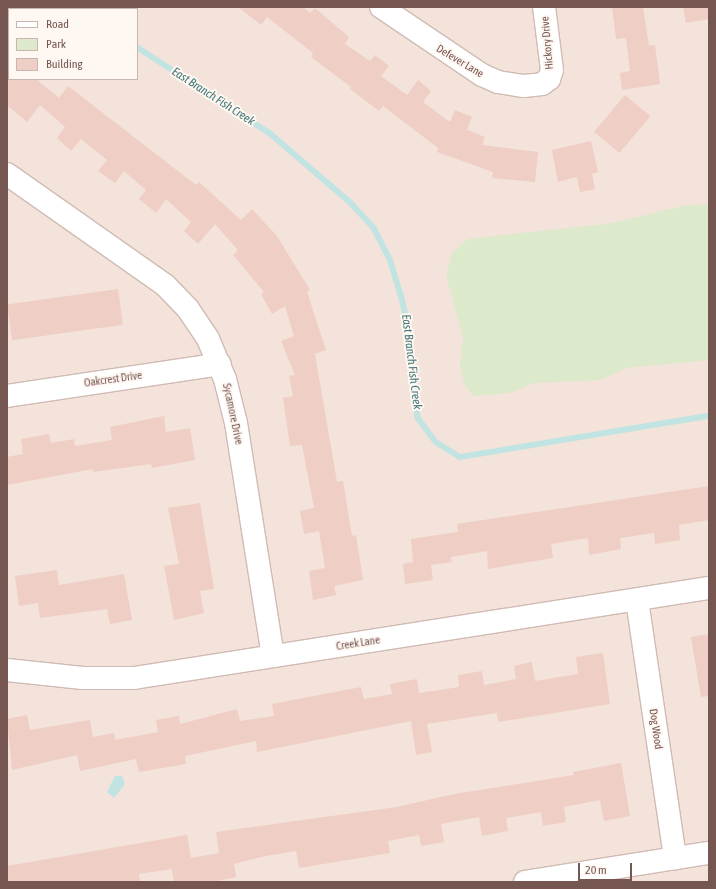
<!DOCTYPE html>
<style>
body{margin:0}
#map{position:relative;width:716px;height:889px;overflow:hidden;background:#fbf3ec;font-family:"Asap Condensed",sans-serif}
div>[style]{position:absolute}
.residential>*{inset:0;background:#f3e3da}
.green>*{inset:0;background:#dce9ca}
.water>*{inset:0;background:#c1e4e3}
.stream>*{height:5.5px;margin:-2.75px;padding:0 2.75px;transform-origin:2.75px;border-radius:2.75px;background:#c1e4e3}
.building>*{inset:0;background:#efcec5;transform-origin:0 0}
.roads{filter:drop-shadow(1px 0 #d0bbb4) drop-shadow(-1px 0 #d0bbb4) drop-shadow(0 1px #d0bbb4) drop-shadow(0 -1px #d0bbb4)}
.minor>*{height:22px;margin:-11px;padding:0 11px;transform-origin:11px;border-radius:11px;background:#fff}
span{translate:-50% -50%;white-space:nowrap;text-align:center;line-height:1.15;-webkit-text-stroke:4px #fef7f2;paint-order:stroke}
.street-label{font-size:11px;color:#765650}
.water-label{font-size:12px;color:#437978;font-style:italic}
.frame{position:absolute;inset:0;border:8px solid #765650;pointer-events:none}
.legend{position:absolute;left:8px;top:8px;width:130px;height:72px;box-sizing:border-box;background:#fef7f2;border:1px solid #c8b7b1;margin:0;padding:5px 7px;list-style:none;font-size:12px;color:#765650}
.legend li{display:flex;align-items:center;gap:8px;height:20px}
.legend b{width:20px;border:1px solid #c8b7b1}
.scale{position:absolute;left:578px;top:863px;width:54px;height:18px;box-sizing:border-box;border:2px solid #765650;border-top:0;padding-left:5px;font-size:12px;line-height:14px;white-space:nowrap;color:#765650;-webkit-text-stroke:3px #fef7f2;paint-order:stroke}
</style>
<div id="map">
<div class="residential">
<i style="clip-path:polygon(evenodd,7px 7px,709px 7px,709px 882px,7px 882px,7px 7px,9px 9px,137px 9px,137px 79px,9px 79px,9px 9px)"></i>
</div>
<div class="green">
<i style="clip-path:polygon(709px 204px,709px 360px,626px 368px,601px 380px,534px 383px,510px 393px,473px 396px,464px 384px,460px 364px,463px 338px,446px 275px,452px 253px,468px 239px,613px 223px,683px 206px)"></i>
</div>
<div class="water">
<i style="clip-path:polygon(115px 776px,122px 776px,125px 784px,114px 798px,107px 792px)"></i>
</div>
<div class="stream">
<i style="left:77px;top:7px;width:4px;rotate:34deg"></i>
<i style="left:137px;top:47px;width:160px;rotate:33deg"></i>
<i style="left:271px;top:134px;width:103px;rotate:40.7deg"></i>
<i style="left:349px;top:201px;width:37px;rotate:47deg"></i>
<i style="left:374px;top:228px;width:35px;rotate:63deg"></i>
<i style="left:390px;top:259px;width:37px;rotate:73deg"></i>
<i style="left:401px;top:294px;width:37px;rotate:77deg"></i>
<i style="left:409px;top:330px;width:88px;rotate:84.2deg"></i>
<i style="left:418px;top:418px;width:30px;rotate:53deg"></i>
<i style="left:436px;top:442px;width:28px;rotate:32deg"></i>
<i style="left:460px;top:457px;width:252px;rotate:-9.4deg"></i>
</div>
<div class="building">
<i style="clip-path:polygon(238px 7px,303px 7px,310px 13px,315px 8px,349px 37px,345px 44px,370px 61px,375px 55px,389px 66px,381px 76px,407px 95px,418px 80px,431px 91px,423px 102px,450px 122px,455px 110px,472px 117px,467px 130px,485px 137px,482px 145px,538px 152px,535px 182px,492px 178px,493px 172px,437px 152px,438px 148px,383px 106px,379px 111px,350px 89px,351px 87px,311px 57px,313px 53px,267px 17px,261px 25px)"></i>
<i style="clip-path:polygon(612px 7px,643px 7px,649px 46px,655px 45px,660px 84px,622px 90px,620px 73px,630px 71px,626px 38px,616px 39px)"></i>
<i style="clip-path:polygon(683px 7px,709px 7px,709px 19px,686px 23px)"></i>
<i style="clip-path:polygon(7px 79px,36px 79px,59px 98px,68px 86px,196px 185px,199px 182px,241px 220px,252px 209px,277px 236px,310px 290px,307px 292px,326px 350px,315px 354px,337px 482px,343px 481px,352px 536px,356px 535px,363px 580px,334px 586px,336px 595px,313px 600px,309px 571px,325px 568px,319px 531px,304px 534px,300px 511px,314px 508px,302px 445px,290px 446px,283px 398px,293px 396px,289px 376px,295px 375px,281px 341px,294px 336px,285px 306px,272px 314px,261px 294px,264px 292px,233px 255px,238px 250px,215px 224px,198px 244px,184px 231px,191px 222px,166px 199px,156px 213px,139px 199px,146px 190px,124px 171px,115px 183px,98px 171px,107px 160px,81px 139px,71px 151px,57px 138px,65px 127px,40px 105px,27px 122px,7px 105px)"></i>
<i style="left:625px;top:95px;width:33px;height:48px;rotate:40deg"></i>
<i style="clip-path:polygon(591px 141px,598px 172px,592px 174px,595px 189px,580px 192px,577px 177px,558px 182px,552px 150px)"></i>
<i style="left:118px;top:289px;width:36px;height:112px;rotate:82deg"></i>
<i style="clip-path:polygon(164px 416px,166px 432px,190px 428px,195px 460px,152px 468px,151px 464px,93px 472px,93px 469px,7px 485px,7px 457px,23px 454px,21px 439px,49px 434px,51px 443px,74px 439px,75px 446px,112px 440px,110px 427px)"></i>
<i style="clip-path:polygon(709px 486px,709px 520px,679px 525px,680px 540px,655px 544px,654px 533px,620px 538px,621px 549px,589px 555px,588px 538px,551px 544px,553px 558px,488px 569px,487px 551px,451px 557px,452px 562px,431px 565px,433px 580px,405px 584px,403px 564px,413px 562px,411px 539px,458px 532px,457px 524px)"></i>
<i style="clip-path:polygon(200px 503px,214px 589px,200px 591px,204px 613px,174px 620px,164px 566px,179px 564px,168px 508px)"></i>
<i style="clip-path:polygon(57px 570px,59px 585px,124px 574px,132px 620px,110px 624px,107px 609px,40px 618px,38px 603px,19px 606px,15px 576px)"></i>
<i style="clip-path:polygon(709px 634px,709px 696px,701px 697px,691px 637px)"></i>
<i style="clip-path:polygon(603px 653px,610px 704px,498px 722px,497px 713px,427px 724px,432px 752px,416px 755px,411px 721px,257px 752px,256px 741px,185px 756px,186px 764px,139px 772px,136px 759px,80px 771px,77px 755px,12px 770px,7px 719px,27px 715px,30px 730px,90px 720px,93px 737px,114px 733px,115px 740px,158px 732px,156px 720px,179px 716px,180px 724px,237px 709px,240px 721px,274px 716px,272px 704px,361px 687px,364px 699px,392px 694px,390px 684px,417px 679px,419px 693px,459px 687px,458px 675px,482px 671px,484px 685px,516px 679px,514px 666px,532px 662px,535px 681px,578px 674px,576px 657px)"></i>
<i style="clip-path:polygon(621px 763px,630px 816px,604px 821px,600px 800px,564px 807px,566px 822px,543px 826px,541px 812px,506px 818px,508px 831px,482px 836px,479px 817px,441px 824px,444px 842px,421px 846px,419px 835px,388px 841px,390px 853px,299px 868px,296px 851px,266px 856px,234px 864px,236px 877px,213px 882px,174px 882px,172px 869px,139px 874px,140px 882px,7px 882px,7px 866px,187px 835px,191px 858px,219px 853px,216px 832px,397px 807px,454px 794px,574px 775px,573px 772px)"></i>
</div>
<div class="roads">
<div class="minor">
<i style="left:381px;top:7px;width:122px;rotate:34deg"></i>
<i style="left:482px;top:75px;width:17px;rotate:24deg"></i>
<i style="left:498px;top:82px;width:26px;rotate:9deg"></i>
<i style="left:524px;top:86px;width:18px;rotate:-6deg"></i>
<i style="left:542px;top:84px;width:9px;rotate:-36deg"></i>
<i style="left:549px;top:79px;width:9px;rotate:-72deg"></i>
<i style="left:552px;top:70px;width:64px;rotate:-97.2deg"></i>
<i style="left:7px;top:174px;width:193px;rotate:35.1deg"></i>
<i style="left:165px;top:285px;width:33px;rotate:46deg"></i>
<i style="left:188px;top:309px;width:36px;rotate:56deg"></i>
<i style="left:208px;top:339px;width:43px;rotate:67deg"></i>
<i style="left:225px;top:379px;width:45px;rotate:76deg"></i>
<i style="left:236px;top:423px;width:236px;rotate:81deg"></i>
<i style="left:7px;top:396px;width:215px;rotate:-8.5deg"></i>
<i style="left:637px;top:600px;width:261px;rotate:81.6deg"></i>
<i style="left:7px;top:670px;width:76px;rotate:6deg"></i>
<i style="left:83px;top:678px;width:51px"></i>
<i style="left:134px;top:678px;width:582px;rotate:-8.9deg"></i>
<i style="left:525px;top:882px;width:186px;rotate:-9deg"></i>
</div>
</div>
<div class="street-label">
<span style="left:547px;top:43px;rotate:-95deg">Hickory Drive</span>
<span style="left:460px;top:61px;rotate:31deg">Defever Lane</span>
<span style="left:113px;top:379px;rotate:-8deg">Oakcrest Drive</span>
<span style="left:233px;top:414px;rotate:78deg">Sycamore Drive</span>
<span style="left:358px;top:643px;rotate:-9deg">Creek Lane</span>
<span style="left:656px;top:729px;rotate:82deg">Dog Wood</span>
</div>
<div class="water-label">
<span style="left:213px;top:97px;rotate:33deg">East Branch Fish Creek</span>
<span style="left:411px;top:362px;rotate:83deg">East Branch Fish Creek</span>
</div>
<div class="frame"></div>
<ul class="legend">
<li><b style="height:5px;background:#fff"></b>Road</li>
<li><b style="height:11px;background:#dce9ca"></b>Park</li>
<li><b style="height:11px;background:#efcec5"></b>Building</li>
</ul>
<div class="scale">20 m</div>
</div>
